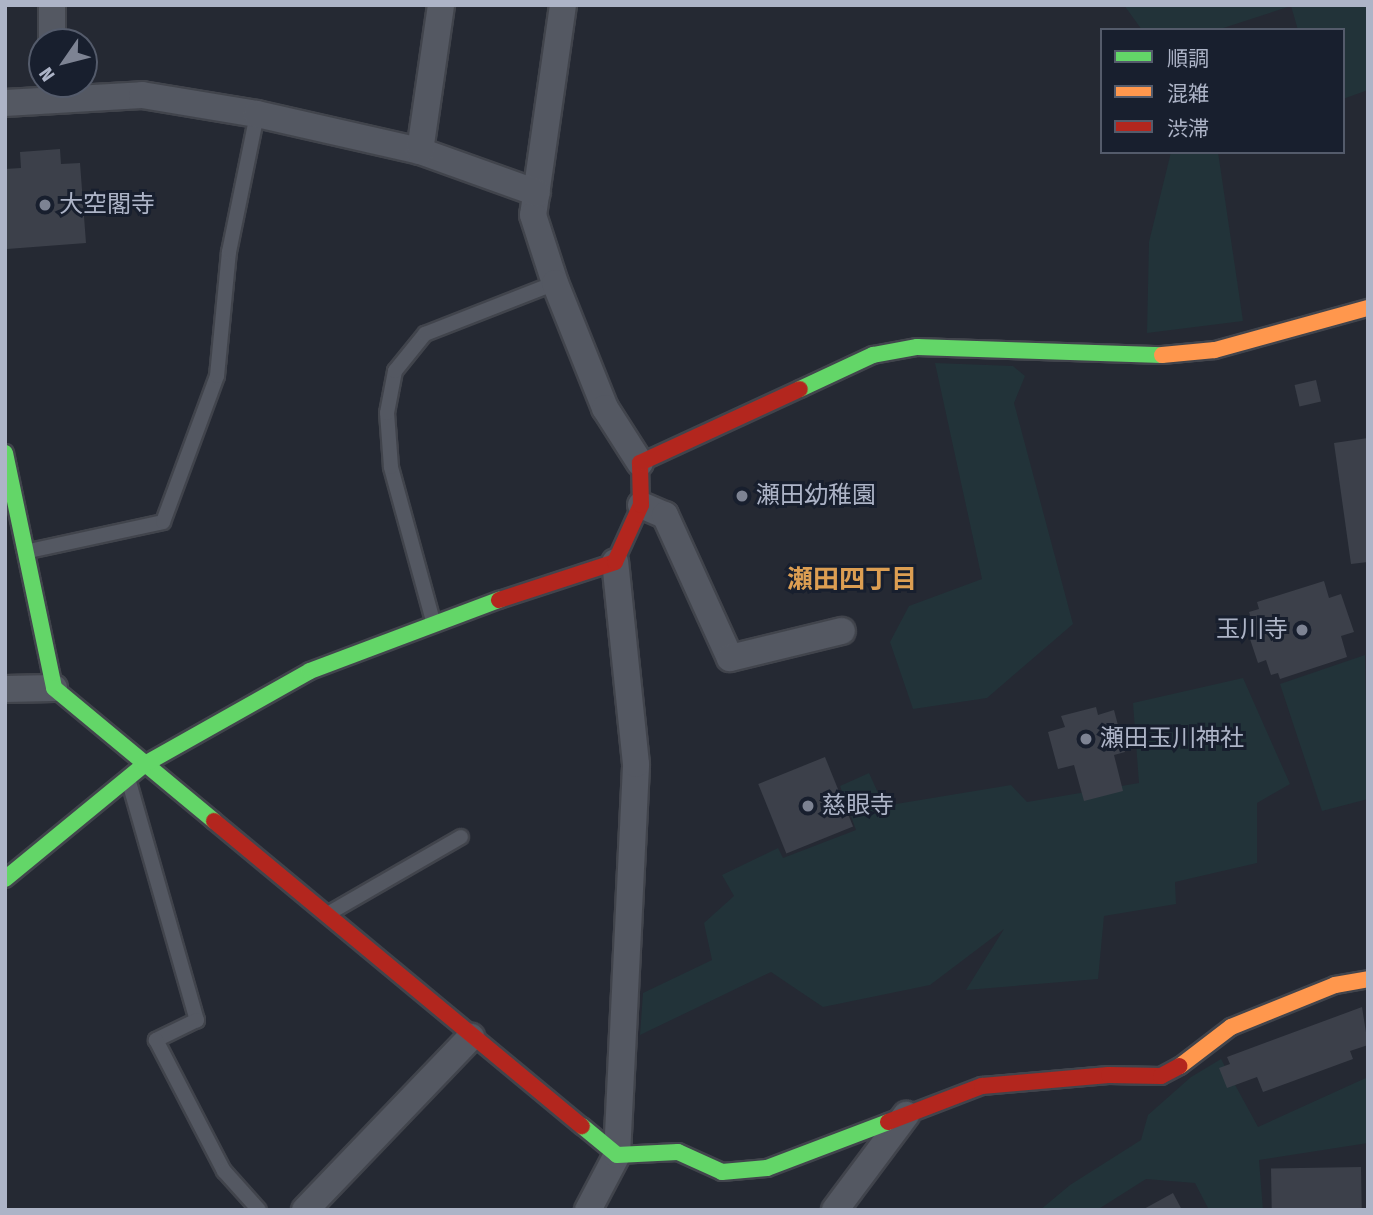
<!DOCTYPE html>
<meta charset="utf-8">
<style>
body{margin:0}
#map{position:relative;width:1373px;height:1215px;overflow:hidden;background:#252933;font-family:"Fira Sans Condensed","Noto Sans JP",sans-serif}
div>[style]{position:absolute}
.green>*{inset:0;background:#223339}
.building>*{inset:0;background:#3c404a;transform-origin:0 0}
.roads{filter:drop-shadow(2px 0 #41444c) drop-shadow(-2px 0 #41444c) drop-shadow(0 2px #41444c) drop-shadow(0 -2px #41444c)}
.lane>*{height:14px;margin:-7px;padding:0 7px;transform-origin:7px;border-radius:7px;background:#545862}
.street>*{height:26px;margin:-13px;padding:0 13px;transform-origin:13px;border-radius:13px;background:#545862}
.fast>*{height:16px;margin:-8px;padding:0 8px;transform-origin:8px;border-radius:8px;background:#63d668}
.slow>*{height:16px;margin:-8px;padding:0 8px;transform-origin:8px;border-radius:8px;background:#ff974d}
.jam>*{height:16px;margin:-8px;padding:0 8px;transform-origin:8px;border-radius:8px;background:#b3261e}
.dots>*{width:19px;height:19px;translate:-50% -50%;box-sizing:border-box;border:4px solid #181f2e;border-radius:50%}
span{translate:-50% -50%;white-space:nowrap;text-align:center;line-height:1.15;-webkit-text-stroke:6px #181f2e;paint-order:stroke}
.poi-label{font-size:24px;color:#adb4c7}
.left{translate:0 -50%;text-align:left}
.right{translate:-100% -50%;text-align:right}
.neighbourhood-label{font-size:26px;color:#dc9e52;font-weight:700}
.frame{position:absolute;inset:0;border:7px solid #adb4c7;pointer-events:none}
.legend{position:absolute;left:1100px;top:28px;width:245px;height:126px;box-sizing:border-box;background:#181f2e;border:2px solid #545b6b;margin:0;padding:9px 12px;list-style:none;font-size:21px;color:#adb4c7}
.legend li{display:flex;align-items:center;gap:14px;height:35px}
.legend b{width:35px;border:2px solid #545b6b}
.north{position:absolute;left:28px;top:28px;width:70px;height:70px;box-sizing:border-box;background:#181f2e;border:2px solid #545b6b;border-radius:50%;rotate:235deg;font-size:19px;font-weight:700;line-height:28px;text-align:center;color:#adb4c7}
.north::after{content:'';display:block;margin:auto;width:24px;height:32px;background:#7d8393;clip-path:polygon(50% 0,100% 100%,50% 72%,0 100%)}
</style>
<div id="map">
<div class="green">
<i style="clip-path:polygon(1124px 5px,1368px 5px,1368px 90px,1343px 99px,1343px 30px,1298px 30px,1291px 6px,1217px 30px,1142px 30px)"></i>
<i style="clip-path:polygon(1171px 152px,1218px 152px,1243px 321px,1147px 333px,1149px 242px)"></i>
<i style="clip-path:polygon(935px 363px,1013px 366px,1025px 376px,1014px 403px,1073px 624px,987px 698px,913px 709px,890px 642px,909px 606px,982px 579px)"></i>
<i style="clip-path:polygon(1365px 655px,1368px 799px,1322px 811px,1280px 684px)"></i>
<i style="clip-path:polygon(1243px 678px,1290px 784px,1257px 803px,1257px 863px,1175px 882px,1176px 904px,1104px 916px,1098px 979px,966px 990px,1004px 929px,930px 985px,823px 1007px,771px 972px,640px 1035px,643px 993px,712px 960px,704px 923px,734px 896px,722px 875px,778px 848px,783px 858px,856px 830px,840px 786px,869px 773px,884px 806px,1011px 785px,1027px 802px,1139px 783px,1133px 703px)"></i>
<i style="clip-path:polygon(1221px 1059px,1258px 1127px,1368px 1077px,1368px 1143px,1259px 1160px,1263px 1210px,1209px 1210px,1195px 1183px,1146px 1179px,1097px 1210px,1040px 1210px,1070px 1185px,1141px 1140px,1148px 1115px,1191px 1077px)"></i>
</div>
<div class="building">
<i style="clip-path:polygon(60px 149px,61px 164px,80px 163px,86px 243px,7px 249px,5px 169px,21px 168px,20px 152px)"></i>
<i style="left:1316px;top:380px;width:22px;height:22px;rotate:77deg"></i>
<i style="clip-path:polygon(1368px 438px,1368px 562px,1351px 564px,1334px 443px)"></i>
<i style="clip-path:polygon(1324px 581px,1329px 598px,1341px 594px,1354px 632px,1341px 636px,1347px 657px,1280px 679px,1278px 673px,1271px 675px,1266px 660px,1258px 663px,1248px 633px,1255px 631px,1249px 612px,1259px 609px,1257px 602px)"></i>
<i style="clip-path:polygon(1096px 707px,1098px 715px,1114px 710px,1125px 752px,1114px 755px,1123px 791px,1084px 801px,1074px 765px,1058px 769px,1048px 732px,1065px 727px,1061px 716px)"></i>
<i style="left:825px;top:757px;width:75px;height:72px;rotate:68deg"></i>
<i style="clip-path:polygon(1362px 1007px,1368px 1045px,1350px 1051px,1353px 1059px,1263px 1092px,1257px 1077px,1227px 1088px,1219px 1068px,1230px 1064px,1227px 1057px)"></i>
<i style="left:1361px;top:1167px;width:43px;height:90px;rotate:89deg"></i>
<i style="clip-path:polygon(1173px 1193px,1182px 1210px,1142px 1210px)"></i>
</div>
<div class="roads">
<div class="lane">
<i style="left:29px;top:551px;width:137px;rotate:-12.2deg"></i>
<i style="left:163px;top:522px;width:156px;rotate:-69.7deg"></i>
<i style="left:217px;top:376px;width:125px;rotate:-84.5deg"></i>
<i style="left:229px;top:252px;width:141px;rotate:-78.5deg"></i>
<i style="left:433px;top:621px;width:160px;rotate:-105.3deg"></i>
<i style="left:391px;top:467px;width:54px;rotate:-94.2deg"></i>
<i style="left:387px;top:413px;width:43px;rotate:-79.2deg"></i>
<i style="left:395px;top:371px;width:48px;rotate:-51deg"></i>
<i style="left:425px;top:334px;width:140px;rotate:-21.4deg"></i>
<i style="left:129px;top:782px;width:248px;rotate:74.1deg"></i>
<i style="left:197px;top:1020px;width:46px;rotate:154deg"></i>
<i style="left:156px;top:1040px;width:148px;rotate:62.6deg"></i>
<i style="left:224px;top:1171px;width:52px;rotate:48.1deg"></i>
<i style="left:331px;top:912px;width:150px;rotate:-30deg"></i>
</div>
<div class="street">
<i style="left:52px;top:5px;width:37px;rotate:90deg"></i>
<i style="left:563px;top:5px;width:212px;rotate:98.1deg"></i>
<i style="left:533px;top:215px;width:71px;rotate:72.1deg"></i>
<i style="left:555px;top:283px;width:135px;rotate:68.2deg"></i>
<i style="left:605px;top:408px;width:65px;rotate:57.5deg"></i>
<i style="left:5px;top:103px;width:137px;rotate:-3.3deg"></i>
<i style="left:142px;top:95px;width:117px;rotate:9.4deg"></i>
<i style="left:257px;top:114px;width:167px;rotate:12.8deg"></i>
<i style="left:420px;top:151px;width:124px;rotate:19.7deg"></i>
<i style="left:420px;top:151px;width:148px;rotate:-81.8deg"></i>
<i style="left:641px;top:505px;width:26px;rotate:23deg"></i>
<i style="left:665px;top:515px;width:157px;rotate:65.6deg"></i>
<i style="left:730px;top:658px;width:115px;rotate:-13.6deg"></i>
<i style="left:5px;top:689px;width:49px;rotate:-1.2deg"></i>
<i style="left:305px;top:1210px;width:240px;rotate:-46.2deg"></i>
<i style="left:588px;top:1210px;width:62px;rotate:-62.2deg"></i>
<i style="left:617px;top:1155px;width:391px;rotate:-87.2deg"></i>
<i style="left:636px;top:764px;width:203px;rotate:-95.9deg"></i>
<i style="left:835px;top:1210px;width:119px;rotate:-53.2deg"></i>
</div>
<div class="fast">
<i style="left:800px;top:389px;width:81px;rotate:-25deg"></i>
<i style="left:873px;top:355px;width:45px;rotate:-10.3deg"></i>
<i style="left:917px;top:347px;width:245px;rotate:1.9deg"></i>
<i style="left:5px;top:453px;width:240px;rotate:78.2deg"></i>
<i style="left:54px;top:688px;width:208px;rotate:39.7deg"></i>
<i style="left:5px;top:879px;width:181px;rotate:-39.4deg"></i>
<i style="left:145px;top:764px;width:189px;rotate:-29.4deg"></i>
<i style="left:310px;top:671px;width:202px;rotate:-20.6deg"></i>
<i style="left:582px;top:1126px;width:45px;rotate:39.6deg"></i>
<i style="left:617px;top:1155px;width:61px;rotate:-2.8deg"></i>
<i style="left:678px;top:1152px;width:48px;rotate:24.4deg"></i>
<i style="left:722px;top:1172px;width:45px;rotate:-5.1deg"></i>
<i style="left:767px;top:1168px;width:129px;rotate:-20.8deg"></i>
</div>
<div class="slow">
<i style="left:1162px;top:355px;width:53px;rotate:-5.4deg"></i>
<i style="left:1215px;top:350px;width:159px;rotate:-15.4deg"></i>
<i style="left:1180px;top:1066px;width:64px;rotate:-37.4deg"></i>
<i style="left:1231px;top:1027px;width:112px;rotate:-22deg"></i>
<i style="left:1335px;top:985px;width:34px;rotate:-10deg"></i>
</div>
<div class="jam">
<i style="left:499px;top:600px;width:122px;rotate:-18.1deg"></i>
<i style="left:615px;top:562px;width:63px;rotate:-65.5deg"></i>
<i style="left:641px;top:505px;width:42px;rotate:-91.4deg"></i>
<i style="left:640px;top:463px;width:176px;rotate:-24.8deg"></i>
<i style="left:214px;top:821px;width:478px;rotate:39.7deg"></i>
<i style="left:888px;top:1122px;width:101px;rotate:-21deg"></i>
<i style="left:982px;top:1086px;width:127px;rotate:-5deg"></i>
<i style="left:1109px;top:1075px;width:52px;rotate:1.1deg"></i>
<i style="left:1161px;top:1076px;width:21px;rotate:-28deg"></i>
</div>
</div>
<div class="dots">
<i style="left:45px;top:205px;background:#7d8393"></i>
<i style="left:742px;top:496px;background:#7d8393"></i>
<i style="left:1302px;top:630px;background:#7d8393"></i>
<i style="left:1086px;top:739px;background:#7d8393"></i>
<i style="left:808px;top:806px;background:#7d8393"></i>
</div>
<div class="poi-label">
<span class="left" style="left:59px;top:205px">大空閣寺</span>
<span class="left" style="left:756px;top:496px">瀬田幼稚園</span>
<span class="right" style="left:1288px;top:630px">玉川寺</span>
<span class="left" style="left:1100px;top:739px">瀬田玉川神社</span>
<span class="left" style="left:822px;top:806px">慈眼寺</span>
</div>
<div class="neighbourhood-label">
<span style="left:852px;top:580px">瀬田四丁目</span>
</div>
<div class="frame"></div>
<ul class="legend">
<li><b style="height:9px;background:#63d668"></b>順調</li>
<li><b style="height:9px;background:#ff974d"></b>混雑</li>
<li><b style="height:9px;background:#b3261e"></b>渋滞</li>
</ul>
<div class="north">N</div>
</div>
